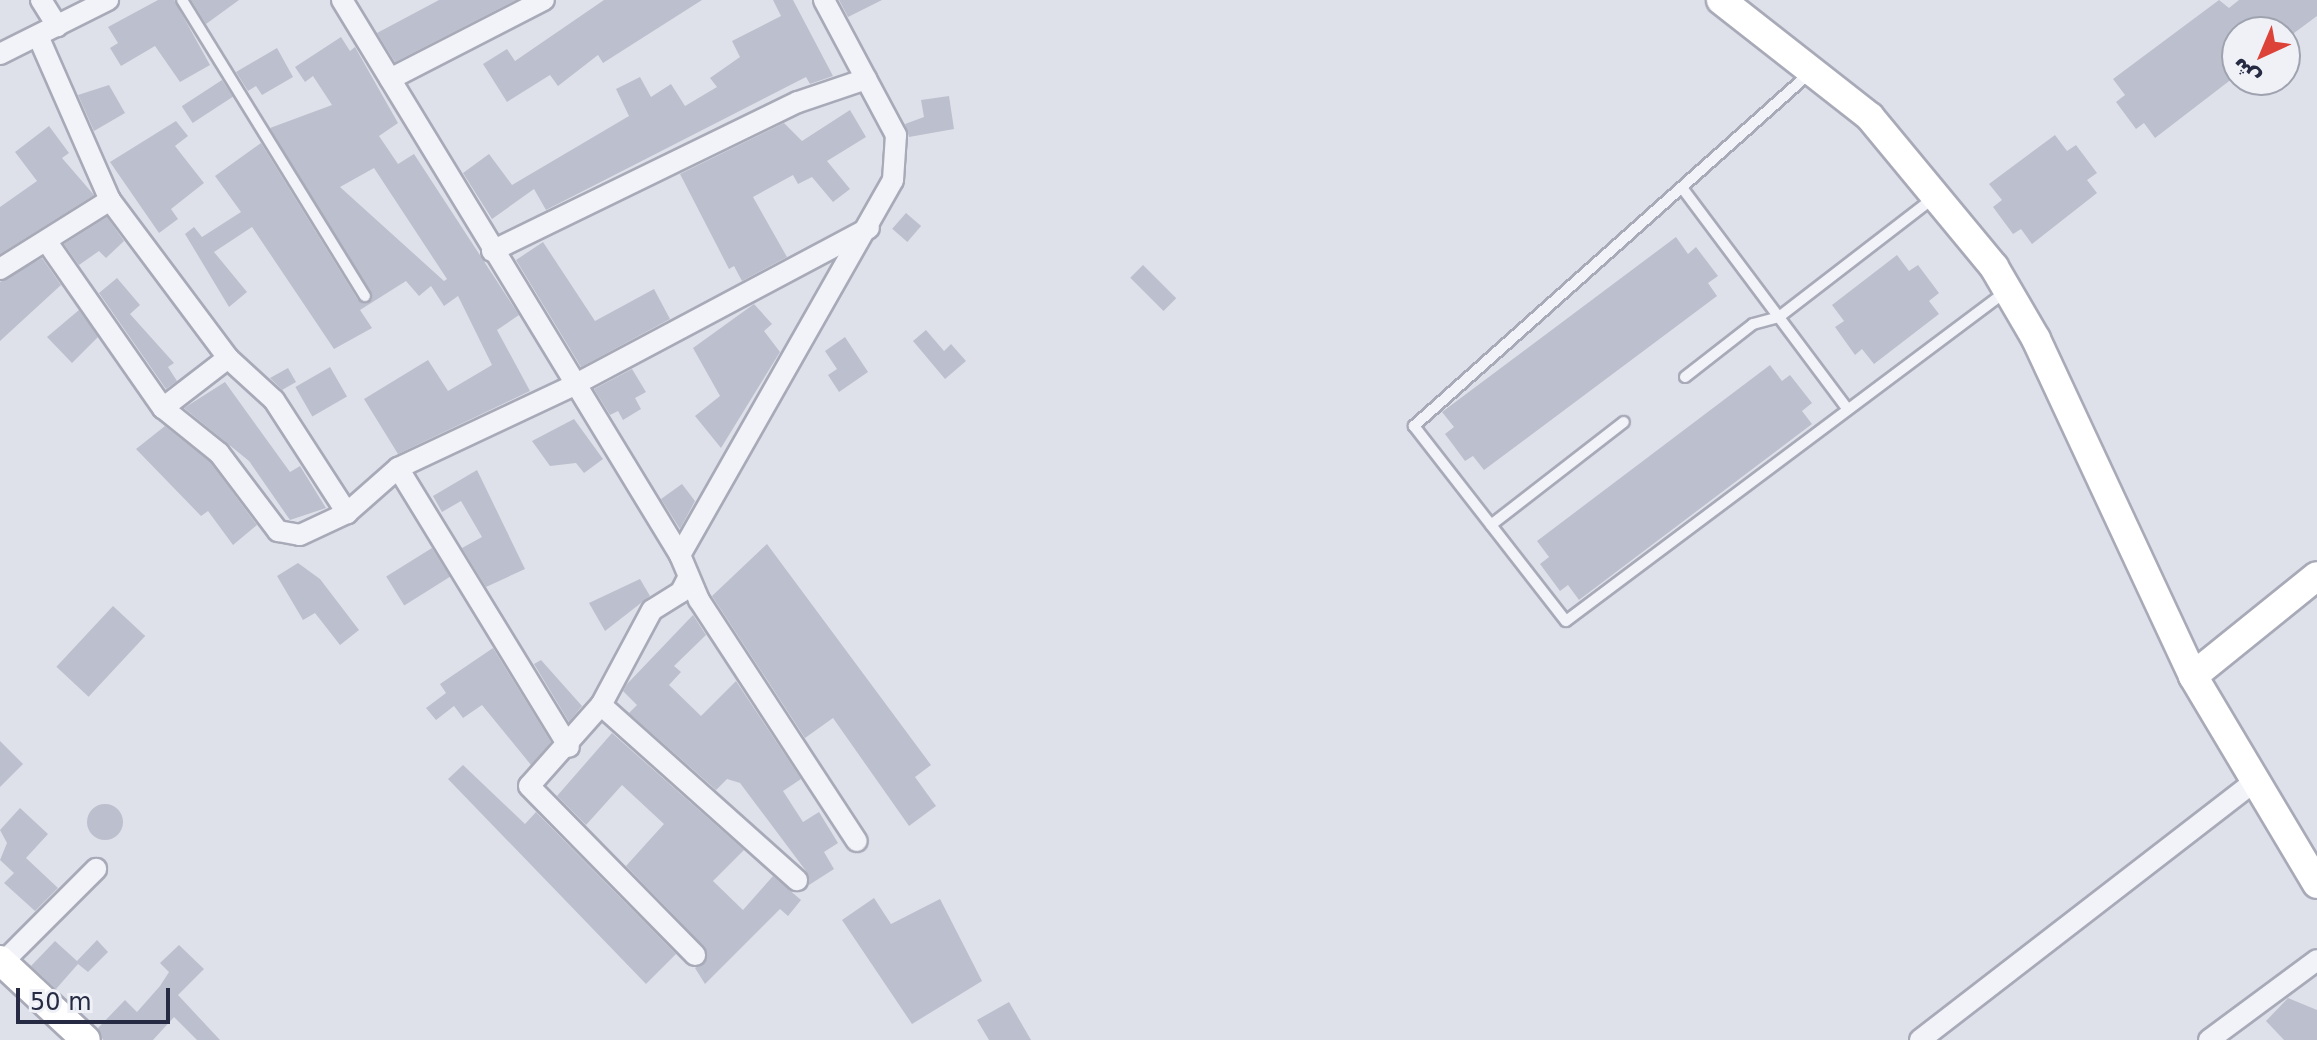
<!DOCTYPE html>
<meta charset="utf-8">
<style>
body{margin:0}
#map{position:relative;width:2317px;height:1040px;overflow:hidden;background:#dfe1ea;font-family:"DejaVu Sans",Cairo,sans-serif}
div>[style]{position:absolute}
.building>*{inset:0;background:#bcbfcd;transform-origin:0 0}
.round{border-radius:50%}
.roads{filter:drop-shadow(2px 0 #a8aab8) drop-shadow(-2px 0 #a8aab8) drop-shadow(0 2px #a8aab8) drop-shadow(0 -2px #a8aab8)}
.lane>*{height:10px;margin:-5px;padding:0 5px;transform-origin:5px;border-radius:5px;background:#f2f3f8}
.street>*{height:20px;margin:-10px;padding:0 10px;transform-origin:10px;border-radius:10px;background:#f2f3f8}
.secondary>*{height:28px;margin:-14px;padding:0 14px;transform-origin:14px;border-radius:14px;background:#fff}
span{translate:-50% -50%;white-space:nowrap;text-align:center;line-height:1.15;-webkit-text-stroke:8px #eff1f7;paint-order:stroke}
.north{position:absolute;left:2221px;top:16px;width:80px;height:80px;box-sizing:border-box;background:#eff1f7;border:2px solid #9fa2af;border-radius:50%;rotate:224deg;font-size:22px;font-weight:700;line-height:32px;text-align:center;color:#262b43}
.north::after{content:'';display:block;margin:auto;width:28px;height:36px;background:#dc4237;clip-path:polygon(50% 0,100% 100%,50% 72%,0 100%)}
.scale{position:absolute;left:16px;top:988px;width:154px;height:36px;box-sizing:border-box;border:4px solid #262b43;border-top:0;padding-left:10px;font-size:24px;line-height:28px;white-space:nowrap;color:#262b43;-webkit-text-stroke:6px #eff1f7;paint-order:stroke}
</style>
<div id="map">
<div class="building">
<i style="clip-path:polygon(158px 0,174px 0,210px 65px,180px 82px,155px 46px,121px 66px,110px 48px,118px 43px,108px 27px)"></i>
<i style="clip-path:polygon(191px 0,239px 0,206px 24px)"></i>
<i style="clip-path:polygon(439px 0,516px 0,395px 62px,377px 33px)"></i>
<i style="clip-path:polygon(604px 0,702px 0,603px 63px,598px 55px,558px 86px,550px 75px,507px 102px,483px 64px,507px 49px,515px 61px)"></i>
<i style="clip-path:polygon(773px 0,793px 0,833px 76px,810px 84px,806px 77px,546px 210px,534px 189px,492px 219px,463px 173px,489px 154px,512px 185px,629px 116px,616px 89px,640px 77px,651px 97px,671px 84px,685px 106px,717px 87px,710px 78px,740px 57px,732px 41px,781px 16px)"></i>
<i style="clip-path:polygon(839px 0,882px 0,848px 17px)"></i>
<i style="clip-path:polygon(2219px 0,2229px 8px,2239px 0,2317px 0,2317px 16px,2286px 39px,2285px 32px,2237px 32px,2237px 75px,2155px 138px,2144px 123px,2136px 129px,2116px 102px,2125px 95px,2113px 79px)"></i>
<i style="clip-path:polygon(evenodd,341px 37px,350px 51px,355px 47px,398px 123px,379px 136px,398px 164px,414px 154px,519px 315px,497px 330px,530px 391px,398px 454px,364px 399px,428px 360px,448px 391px,492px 365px,458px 296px,444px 306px,431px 286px,419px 296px,406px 281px,360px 310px,372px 328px,334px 349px,252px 227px,214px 252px,247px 292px,229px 307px,185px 234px,194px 227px,202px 237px,241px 212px,215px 176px,261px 143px,358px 300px,372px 300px,270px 128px,332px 105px,313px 76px,305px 82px,295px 67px,341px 37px,374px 168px,447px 279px,444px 281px,340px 187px,374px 168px)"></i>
<i style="clip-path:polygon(277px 48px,293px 77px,262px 95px,256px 86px,248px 91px,236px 72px)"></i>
<i style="left:222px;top:80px;width:20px;height:48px;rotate:57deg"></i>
<i style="clip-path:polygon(109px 85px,125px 113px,94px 131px,78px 95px)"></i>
<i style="clip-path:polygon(949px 96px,954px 129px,909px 137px,905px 124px,924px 117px,921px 100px)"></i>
<i style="clip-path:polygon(850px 110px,866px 137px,827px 161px,850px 189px,833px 202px,812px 177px,798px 184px,793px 175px,753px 197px,787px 257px,742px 281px,734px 266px,729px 269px,680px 174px,784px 123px,802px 141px)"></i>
<i style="clip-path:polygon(176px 121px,188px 136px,175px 146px,204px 183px,171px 209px,178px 219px,159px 233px,110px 162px)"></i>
<i style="clip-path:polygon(49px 126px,69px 153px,62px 158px,94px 195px,0 254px,0 207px,37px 181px,15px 152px)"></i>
<i style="clip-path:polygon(2055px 135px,2067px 151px,2076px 145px,2097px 173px,2087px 180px,2097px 193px,2032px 244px,2021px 229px,2013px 234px,1993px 207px,2002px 200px,1989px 184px)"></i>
<i style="left:906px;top:213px;width:20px;height:21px;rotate:41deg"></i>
<i style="clip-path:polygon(107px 217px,124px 241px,106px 258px,99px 251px,79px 265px,64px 244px)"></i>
<i style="clip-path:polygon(1676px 237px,1688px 254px,1696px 247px,1718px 276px,1708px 283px,1717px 296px,1484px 470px,1473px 456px,1465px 461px,1445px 434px,1454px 427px,1442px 412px)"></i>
<i style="clip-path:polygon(543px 242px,595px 321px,654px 289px,670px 319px,581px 367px,516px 260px)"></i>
<i style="clip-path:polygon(1897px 255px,1909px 271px,1918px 265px,1939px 293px,1929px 301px,1939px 314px,1874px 364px,1862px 349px,1855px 355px,1835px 327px,1844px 321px,1832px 305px)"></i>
<i style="clip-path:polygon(42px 258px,61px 285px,0 341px,0 282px)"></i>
<i style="left:1143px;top:265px;width:47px;height:18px;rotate:45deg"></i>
<i style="clip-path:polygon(117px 278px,140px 305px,130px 314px,174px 363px,168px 367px,177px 381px,166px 389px,99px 293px)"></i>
<i style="clip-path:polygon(754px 304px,772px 324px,764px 331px,780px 352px,721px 448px,695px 416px,720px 396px,693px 348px)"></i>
<i style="clip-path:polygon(79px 310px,98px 337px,72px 363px,47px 337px)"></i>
<i style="clip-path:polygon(926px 330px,944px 351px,951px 344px,966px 361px,945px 379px,913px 341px)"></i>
<i style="clip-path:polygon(845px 337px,868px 372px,839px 392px,828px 375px,837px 369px,825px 351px)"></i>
<i style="clip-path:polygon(1770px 365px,1782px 381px,1790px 375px,1812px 403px,1802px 411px,1812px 424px,1579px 600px,1568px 585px,1560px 591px,1540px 564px,1549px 557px,1537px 541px)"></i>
<i style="left:330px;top:367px;width:34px;height:40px;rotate:60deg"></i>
<i style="clip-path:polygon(288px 368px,296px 382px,282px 390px,270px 378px)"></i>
<i style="clip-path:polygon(632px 369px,646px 392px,635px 398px,641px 409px,623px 420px,618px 411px,610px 415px,594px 389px)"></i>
<i style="clip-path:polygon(225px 382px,290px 472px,300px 466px,326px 508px,290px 520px,249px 461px,184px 408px)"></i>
<i style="clip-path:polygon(574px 419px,603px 459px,584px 473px,576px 463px,550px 466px,532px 441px)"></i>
<i style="clip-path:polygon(165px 426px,210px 462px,257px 525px,233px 545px,208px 511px,201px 516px,136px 449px)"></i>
<i style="clip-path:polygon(477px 470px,525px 569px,486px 587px,462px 548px,482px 537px,461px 501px,442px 512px,433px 496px)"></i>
<i style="clip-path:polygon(682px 484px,695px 501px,680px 529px,661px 499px)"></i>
<i style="clip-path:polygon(767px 544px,931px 765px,915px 777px,936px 806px,909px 826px,833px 718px,805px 738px,712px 596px)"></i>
<i style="left:432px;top:548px;width:34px;height:54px;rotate:58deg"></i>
<i style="clip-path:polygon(298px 563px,320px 579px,359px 630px,340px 645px,315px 613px,303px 620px,277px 576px)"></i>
<i style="clip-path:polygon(640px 579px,650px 596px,605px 631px,589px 603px)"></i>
<i style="left:113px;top:606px;width:44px;height:83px;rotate:43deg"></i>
<i style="clip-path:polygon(693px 615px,706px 635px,674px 666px,681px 672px,669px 685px,701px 716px,736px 681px,801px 779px,783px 791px,803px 822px,819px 812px,838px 843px,824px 852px,834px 869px,809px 885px,806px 871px,740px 783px,727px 779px,716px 790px,629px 713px,637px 705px,623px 691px,627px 684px)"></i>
<i style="clip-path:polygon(493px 648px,551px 742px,531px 765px,482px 705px,463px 718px,454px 706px,436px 720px,426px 708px,446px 693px,440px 684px)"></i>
<i style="clip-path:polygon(541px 660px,582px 706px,569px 722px,534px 664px)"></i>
<i style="clip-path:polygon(612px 733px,744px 850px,713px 881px,743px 910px,773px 876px,801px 900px,788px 916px,780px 909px,705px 984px,695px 968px,707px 959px,705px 947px,626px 866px,664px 824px,622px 785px,586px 825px,557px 796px)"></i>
<i style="clip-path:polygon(0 741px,23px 764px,0 787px)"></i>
<i style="clip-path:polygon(463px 765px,525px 824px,536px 812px,676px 954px,646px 984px,448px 779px)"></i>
<i class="round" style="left:87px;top:804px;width:36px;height:36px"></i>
<i style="clip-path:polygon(20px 808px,48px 834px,26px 858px,58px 888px,35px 911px,4px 883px,14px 873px,0 860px,7px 843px,0 830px)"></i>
<i style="clip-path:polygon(874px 898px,891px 924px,940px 899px,982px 981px,912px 1024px,842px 920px)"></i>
<i style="clip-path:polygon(97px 940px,108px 952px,88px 972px,78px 964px,56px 989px,31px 966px,55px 941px,77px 961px)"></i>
<i style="clip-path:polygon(179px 945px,204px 969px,178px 995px,220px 1040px,197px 1040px,174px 1017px,153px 1040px,103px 1040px,98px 1028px,125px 1000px,137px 1012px,160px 986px,169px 972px,160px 963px)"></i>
<i style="clip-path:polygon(2288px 998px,2317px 1010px,2317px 1040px,2284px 1040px,2266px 1021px)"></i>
<i style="clip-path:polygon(1009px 1002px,1031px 1040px,989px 1040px,977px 1020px)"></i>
</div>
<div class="roads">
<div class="lane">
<i style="left:182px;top:0;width:348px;rotate:58.3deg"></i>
<i style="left:1811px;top:72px;width:532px;rotate:138.28deg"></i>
<i style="left:1414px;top:426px;width:247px;rotate:52.1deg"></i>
<i style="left:1566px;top:621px;width:547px;rotate:-36.83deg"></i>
<i style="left:1683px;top:189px;width:274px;rotate:53.2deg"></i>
<i style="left:1685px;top:377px;width:86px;rotate:-37.9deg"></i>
<i style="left:1753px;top:324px;width:27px;rotate:-15deg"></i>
<i style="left:1779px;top:317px;width:197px;rotate:-37.6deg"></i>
<i style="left:1491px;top:525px;width:168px;rotate:-37.8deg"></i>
</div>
<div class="street">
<i style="left:41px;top:0;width:31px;rotate:58deg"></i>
<i style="left:342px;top:0;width:650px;rotate:58.66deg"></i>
<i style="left:680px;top:555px;width:49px;rotate:67.1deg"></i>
<i style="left:699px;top:600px;width:288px;rotate:56.8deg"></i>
<i style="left:38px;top:36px;width:179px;rotate:66.3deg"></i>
<i style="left:110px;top:200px;width:197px;rotate:53.2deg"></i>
<i style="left:228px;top:358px;width:62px;rotate:42.4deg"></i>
<i style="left:274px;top:400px;width:135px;rotate:57.1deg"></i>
<i style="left:0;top:54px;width:121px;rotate:-26.6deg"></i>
<i style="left:390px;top:79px;width:173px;rotate:-27.2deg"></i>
<i style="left:47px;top:242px;width:203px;rotate:55.1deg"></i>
<i style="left:163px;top:408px;width:82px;rotate:-37.6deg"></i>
<i style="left:492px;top:251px;width:340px;rotate:-26deg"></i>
<i style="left:798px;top:102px;width:72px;rotate:-18.7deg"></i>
<i style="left:0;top:269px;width:130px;rotate:-32.1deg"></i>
<i style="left:163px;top:408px;width:72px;rotate:38.8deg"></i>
<i style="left:219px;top:453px;width:98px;rotate:52.9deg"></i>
<i style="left:278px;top:531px;width:22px;rotate:10deg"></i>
<i style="left:300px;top:535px;width:52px;rotate:-25.1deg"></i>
<i style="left:347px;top:513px;width:68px;rotate:-41.4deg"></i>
<i style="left:398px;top:468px;width:195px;rotate:-25.2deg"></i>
<i style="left:574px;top:385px;width:334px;rotate:-28deg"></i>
<i style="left:398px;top:468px;width:327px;rotate:58.5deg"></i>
<i style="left:680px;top:555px;width:431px;rotate:-60.4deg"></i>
<i style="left:893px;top:180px;width:45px;rotate:-86.2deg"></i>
<i style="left:896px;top:135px;width:153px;rotate:-118.1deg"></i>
<i style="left:688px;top:578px;width:16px;rotate:117deg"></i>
<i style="left:681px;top:592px;width:34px;rotate:148deg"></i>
<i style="left:652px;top:610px;width:108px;rotate:118.2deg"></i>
<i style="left:601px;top:705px;width:108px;rotate:131.6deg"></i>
<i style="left:529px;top:786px;width:237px;rotate:45.5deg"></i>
<i style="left:601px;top:705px;width:263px;rotate:41.8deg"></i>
<i style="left:0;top:965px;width:136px;rotate:-45deg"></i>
<i style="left:1920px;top:1040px;width:423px;rotate:-37.7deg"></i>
<i style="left:2209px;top:1040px;width:134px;rotate:-36.5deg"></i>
</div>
<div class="secondary">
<i style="left:1721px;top:0;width:189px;rotate:38.1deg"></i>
<i style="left:1870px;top:117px;width:195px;rotate:50.4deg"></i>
<i style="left:1994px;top:267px;width:83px;rotate:59.7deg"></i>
<i style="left:2036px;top:339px;width:372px;rotate:65deg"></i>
<i style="left:2193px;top:676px;width:242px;rotate:59.2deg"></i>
<i style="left:2193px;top:676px;width:159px;rotate:-38.9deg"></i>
<i style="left:0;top:960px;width:117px;rotate:42.9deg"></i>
</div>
</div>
<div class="north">ش</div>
<div class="scale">50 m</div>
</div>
